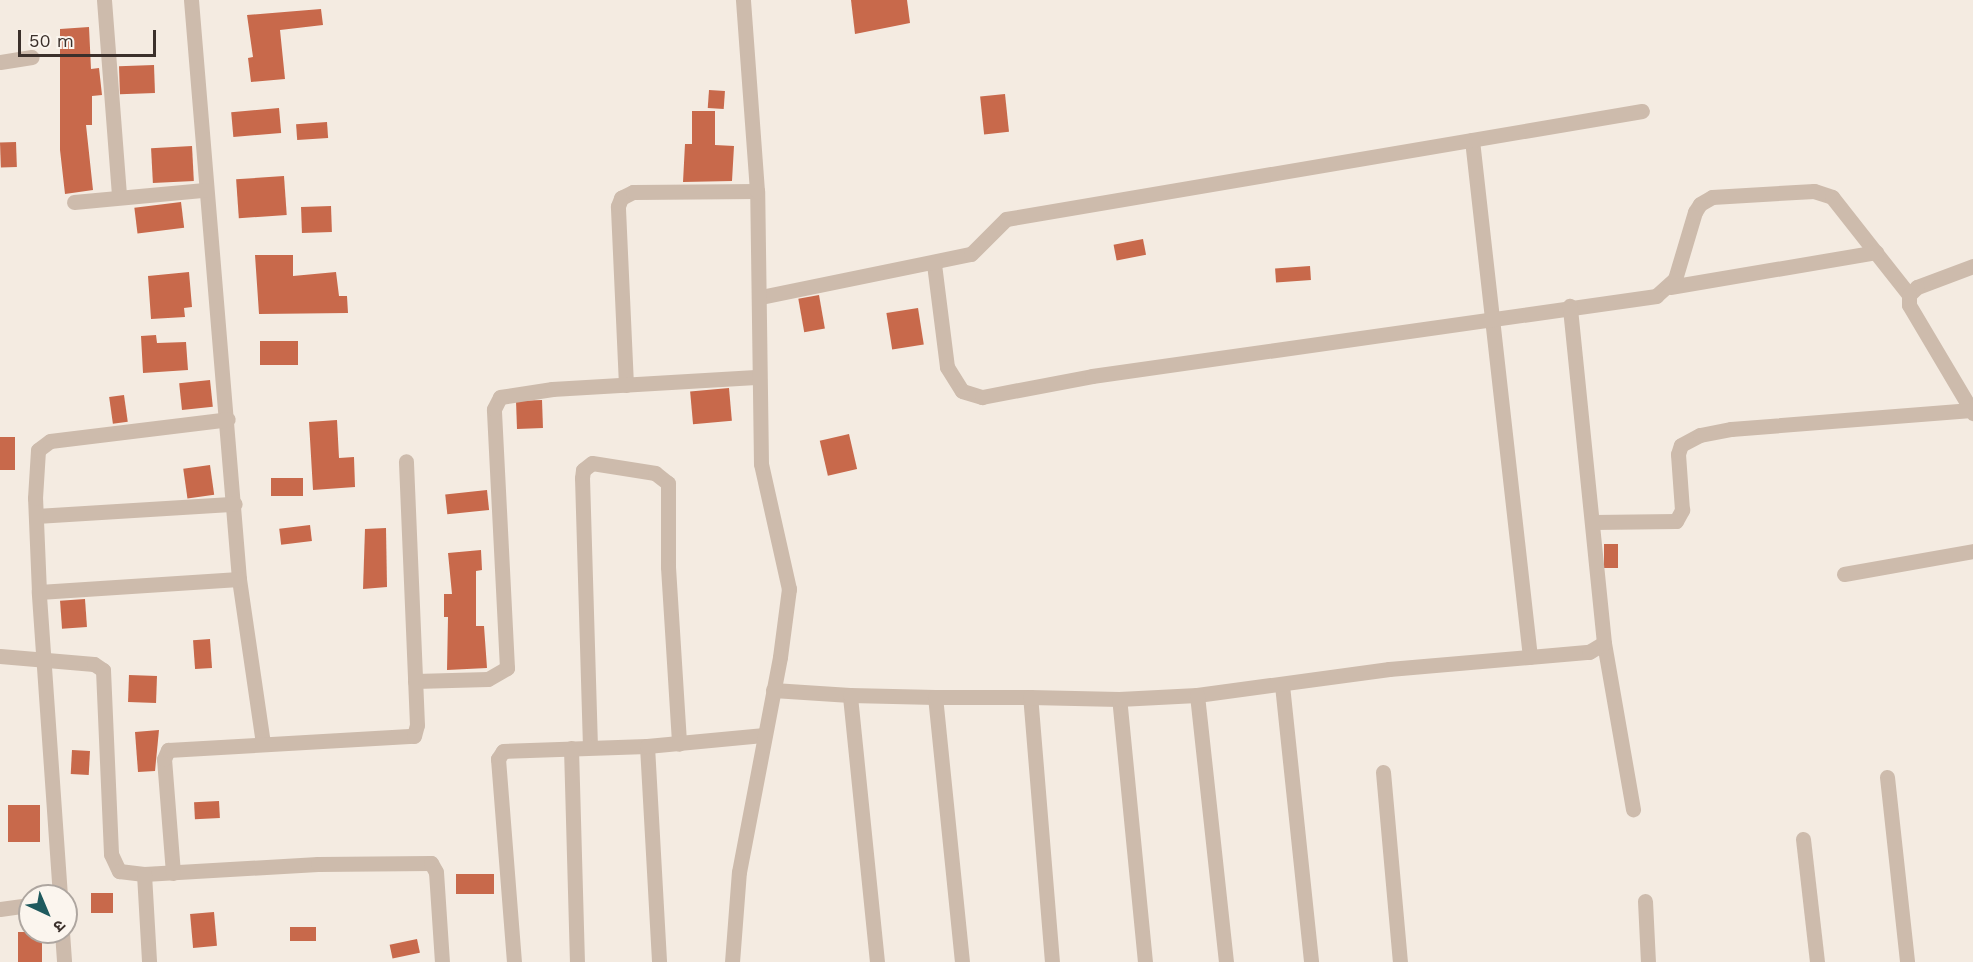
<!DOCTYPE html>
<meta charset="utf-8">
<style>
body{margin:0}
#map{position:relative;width:1973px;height:962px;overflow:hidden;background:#f4ebe1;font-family:"Work Sans","Noto Sans Devanagari",sans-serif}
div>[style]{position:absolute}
.building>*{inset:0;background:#c8694b;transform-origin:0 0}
.minor>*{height:15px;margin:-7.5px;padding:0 7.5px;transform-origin:7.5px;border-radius:7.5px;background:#cdbbac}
span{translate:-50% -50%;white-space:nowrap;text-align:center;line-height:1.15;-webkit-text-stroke:6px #fbf5ee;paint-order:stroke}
.north{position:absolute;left:18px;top:884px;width:60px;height:60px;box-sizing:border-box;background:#fbf5ee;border:2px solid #aea6a0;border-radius:50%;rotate:136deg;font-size:16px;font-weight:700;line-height:24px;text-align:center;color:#3b302b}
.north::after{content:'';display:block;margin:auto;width:21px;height:27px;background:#1f5a5e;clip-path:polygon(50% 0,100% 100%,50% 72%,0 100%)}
.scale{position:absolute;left:18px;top:30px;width:138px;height:27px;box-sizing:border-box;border:3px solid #3b302b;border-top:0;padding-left:8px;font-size:18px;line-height:21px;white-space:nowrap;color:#3b302b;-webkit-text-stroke:4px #fbf5ee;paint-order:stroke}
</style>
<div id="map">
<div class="building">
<i style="clip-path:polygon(851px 0,907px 0,910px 23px,855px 34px)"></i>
<i style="clip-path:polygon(321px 9px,323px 25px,280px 30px,285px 79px,251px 82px,248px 58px,253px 57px,247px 15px)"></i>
<i style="clip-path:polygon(89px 27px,91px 69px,99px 68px,102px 95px,92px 96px,92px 125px,86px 125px,93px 190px,65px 194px,60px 150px,60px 29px)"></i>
<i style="left:154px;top:65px;width:28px;height:35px;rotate:88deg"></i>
<i style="left:709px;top:90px;width:16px;height:18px;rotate:4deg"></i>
<i style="left:1005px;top:94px;width:38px;height:25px;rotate:84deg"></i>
<i style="left:279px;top:108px;width:25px;height:48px;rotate:85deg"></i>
<i style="clip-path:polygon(692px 111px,715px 111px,715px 145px,734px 146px,732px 181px,683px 182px,685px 144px,692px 144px)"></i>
<i style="left:327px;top:122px;width:16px;height:31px;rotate:86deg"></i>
<i style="left:16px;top:142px;width:25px;height:16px;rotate:88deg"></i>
<i style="left:192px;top:146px;width:35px;height:41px;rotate:87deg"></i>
<i style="left:284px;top:176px;width:39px;height:48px;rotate:86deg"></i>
<i style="left:181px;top:202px;width:26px;height:47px;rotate:83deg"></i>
<i style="left:331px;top:206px;width:26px;height:30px;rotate:88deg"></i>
<i style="left:1143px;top:239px;width:16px;height:30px;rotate:79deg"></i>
<i style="clip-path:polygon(255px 255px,293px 255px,293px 276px,336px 272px,339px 296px,347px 296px,348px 313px,259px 314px)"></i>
<i style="left:1310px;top:266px;width:14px;height:35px;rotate:86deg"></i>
<i style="clip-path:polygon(189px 272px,192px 307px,184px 308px,185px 317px,151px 319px,148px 276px)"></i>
<i style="left:819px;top:295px;width:34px;height:21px;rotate:80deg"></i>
<i style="left:918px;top:308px;width:37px;height:32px;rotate:81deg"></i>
<i style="clip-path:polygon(156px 335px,157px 343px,186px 342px,188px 370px,143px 373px,141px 336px)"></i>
<i style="left:298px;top:341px;width:24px;height:38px;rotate:90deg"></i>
<i style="left:210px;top:380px;width:27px;height:31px;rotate:84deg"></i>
<i style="left:729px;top:388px;width:33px;height:39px;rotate:85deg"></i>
<i style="left:124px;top:395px;width:27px;height:15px;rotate:82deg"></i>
<i style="left:542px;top:400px;width:28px;height:26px;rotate:88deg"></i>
<i style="clip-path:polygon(337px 420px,339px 458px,354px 457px,355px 487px,313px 490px,309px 422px)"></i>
<i style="left:849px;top:434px;width:36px;height:30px;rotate:77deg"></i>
<i style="left:0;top:437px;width:15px;height:33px"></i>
<i style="left:210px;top:465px;width:30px;height:27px;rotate:82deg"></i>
<i style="left:271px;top:478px;width:32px;height:18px"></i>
<i style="left:487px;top:490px;width:20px;height:42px;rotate:84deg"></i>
<i style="left:310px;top:525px;width:16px;height:31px;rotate:83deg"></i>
<i style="clip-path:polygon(386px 528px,387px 587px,363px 589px,365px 529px)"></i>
<i style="left:1604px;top:544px;width:14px;height:24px"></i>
<i style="clip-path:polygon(481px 550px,482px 570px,476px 571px,476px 626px,484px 626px,487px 668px,447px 670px,448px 617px,444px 617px,444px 594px,452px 594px,448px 553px)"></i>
<i style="left:85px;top:599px;width:28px;height:25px;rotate:86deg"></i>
<i style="left:210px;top:639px;width:29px;height:17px;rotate:86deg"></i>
<i style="left:129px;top:675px;width:28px;height:27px;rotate:2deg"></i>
<i style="clip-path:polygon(159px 730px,155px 771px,138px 772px,135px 732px)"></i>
<i style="left:72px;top:750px;width:18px;height:24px;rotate:3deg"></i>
<i style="left:219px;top:801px;width:17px;height:25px;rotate:87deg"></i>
<i style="left:8px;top:805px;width:32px;height:37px"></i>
<i style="left:494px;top:874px;width:20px;height:38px;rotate:90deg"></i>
<i style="left:91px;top:893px;width:22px;height:20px"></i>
<i style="left:214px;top:912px;width:34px;height:24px;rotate:85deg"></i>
<i style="left:290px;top:927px;width:26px;height:14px"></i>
<i style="left:18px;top:932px;width:24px;height:30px"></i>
<i style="left:417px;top:939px;width:14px;height:28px;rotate:78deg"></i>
</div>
<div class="minor">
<i style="left:104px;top:0;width:197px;rotate:85.6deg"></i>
<i style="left:191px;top:0;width:581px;rotate:85.26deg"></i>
<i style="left:239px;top:579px;width:166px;rotate:81.7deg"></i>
<i style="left:0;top:62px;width:32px;rotate:-9deg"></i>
<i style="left:1472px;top:140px;width:520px;rotate:83.6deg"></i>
<i style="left:74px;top:202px;width:131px;rotate:-5.3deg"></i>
<i style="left:934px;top:264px;width:104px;rotate:82.8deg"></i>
<i style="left:947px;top:367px;width:28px;rotate:58deg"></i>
<i style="left:962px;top:391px;width:21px;rotate:17deg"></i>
<i style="left:982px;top:397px;width:112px;rotate:-10.8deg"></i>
<i style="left:1092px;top:376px;width:570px;rotate:-8.07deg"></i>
<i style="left:1656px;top:296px;width:25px;rotate:-42deg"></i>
<i style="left:1675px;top:279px;width:70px;rotate:-73.4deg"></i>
<i style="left:1695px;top:212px;width:9px;rotate:-58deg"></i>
<i style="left:1700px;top:204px;width:14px;rotate:-30deg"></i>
<i style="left:1712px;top:197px;width:102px;rotate:-3.4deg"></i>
<i style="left:1814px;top:191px;width:19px;rotate:18deg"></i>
<i style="left:1832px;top:197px;width:125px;rotate:51.8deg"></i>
<i style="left:1973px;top:266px;width:60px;rotate:159.4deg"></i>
<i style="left:1917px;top:287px;width:11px;rotate:135deg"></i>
<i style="left:1909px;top:295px;width:10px;rotate:90deg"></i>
<i style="left:1909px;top:305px;width:126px;rotate:59.3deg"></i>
<i style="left:1670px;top:287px;width:209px;rotate:-9.6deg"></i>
<i style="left:761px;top:297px;width:214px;rotate:-11.6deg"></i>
<i style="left:971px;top:254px;width:49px;rotate:-45deg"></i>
<i style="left:1006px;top:219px;width:645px;rotate:-9.64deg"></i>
<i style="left:626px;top:385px;width:179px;rotate:-92.6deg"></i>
<i style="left:618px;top:206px;width:9px;rotate:-69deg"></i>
<i style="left:621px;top:198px;width:13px;rotate:-27deg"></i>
<i style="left:633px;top:192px;width:124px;rotate:-0.5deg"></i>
<i style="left:36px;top:516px;width:199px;rotate:-3.5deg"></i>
<i style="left:1593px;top:522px;width:83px;rotate:-0.7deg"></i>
<i style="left:1676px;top:521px;width:13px;rotate:-61deg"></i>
<i style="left:1682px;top:510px;width:56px;rotate:-94.1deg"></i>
<i style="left:1678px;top:454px;width:9px;rotate:-72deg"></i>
<i style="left:1681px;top:445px;width:21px;rotate:-28deg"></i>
<i style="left:1700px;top:435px;width:32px;rotate:-11deg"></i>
<i style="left:1731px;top:429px;width:241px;rotate:-4.5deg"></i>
<i style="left:1844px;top:574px;width:131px;rotate:-10.1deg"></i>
<i style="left:39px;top:592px;width:200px;rotate:-3.7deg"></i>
<i style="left:1604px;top:643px;width:169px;rotate:80.1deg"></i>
<i style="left:0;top:656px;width:94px;rotate:4.9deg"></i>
<i style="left:94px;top:664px;width:11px;rotate:34deg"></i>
<i style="left:103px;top:670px;width:184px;rotate:87.5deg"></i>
<i style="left:111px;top:854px;width:19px;rotate:65deg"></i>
<i style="left:119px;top:871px;width:25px;rotate:7deg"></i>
<i style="left:144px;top:874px;width:174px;rotate:-3.3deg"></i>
<i style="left:318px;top:864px;width:113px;rotate:-0.5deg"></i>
<i style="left:431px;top:863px;width:10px;rotate:61deg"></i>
<i style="left:436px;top:872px;width:90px;rotate:86.2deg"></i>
<i style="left:415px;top:681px;width:73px;rotate:-1.6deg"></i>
<i style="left:488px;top:679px;width:22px;rotate:-30deg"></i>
<i style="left:507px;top:668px;width:259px;rotate:-92.9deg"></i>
<i style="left:494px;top:409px;width:13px;rotate:-63deg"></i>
<i style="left:500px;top:397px;width:53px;rotate:-8.7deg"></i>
<i style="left:552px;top:389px;width:204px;rotate:-3.4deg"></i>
<i style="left:1282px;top:685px;width:279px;rotate:84deg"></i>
<i style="left:773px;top:690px;width:77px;rotate:3.7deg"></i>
<i style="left:1197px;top:695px;width:194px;rotate:-7.7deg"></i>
<i style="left:1389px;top:669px;width:201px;rotate:-4.9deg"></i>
<i style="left:1589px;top:652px;width:17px;rotate:-31deg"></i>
<i style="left:1604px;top:643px;width:339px;rotate:-95.8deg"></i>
<i style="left:647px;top:746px;width:216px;rotate:86.8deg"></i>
<i style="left:590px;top:747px;width:269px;rotate:-91.7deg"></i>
<i style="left:582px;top:478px;width:8px;rotate:-83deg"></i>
<i style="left:583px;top:470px;width:11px;rotate:-38deg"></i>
<i style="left:592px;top:463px;width:64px;rotate:9deg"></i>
<i style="left:655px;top:473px;width:16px;rotate:38deg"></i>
<i style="left:668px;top:483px;width:84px;rotate:90deg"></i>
<i style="left:668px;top:567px;width:177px;rotate:86.4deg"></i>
<i style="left:571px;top:748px;width:214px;rotate:88.4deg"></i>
<i style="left:1383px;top:772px;width:191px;rotate:84.9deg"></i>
<i style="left:1887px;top:777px;width:186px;rotate:83.8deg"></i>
<i style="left:1803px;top:839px;width:124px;rotate:83.5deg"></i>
<i style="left:173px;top:873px;width:114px;rotate:-94.5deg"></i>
<i style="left:164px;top:759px;width:10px;rotate:-66deg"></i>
<i style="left:168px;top:750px;width:246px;rotate:-3.3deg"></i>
<i style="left:414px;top:736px;width:11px;rotate:-75deg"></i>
<i style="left:417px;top:725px;width:264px;rotate:-92.4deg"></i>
<i style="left:144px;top:874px;width:88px;rotate:86.7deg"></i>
<i style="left:60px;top:896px;width:305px;rotate:-94deg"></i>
<i style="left:39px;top:592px;width:94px;rotate:-92.4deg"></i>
<i style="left:35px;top:498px;width:48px;rotate:-86.4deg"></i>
<i style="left:38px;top:450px;width:15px;rotate:-37deg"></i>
<i style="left:50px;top:441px;width:179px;rotate:-7deg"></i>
<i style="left:1645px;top:901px;width:61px;rotate:87.2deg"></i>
<i style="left:0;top:909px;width:30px;rotate:-8deg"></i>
<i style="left:62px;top:932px;width:30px;rotate:86deg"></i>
<i style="left:514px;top:962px;width:204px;rotate:-94.5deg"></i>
<i style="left:498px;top:759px;width:9px;rotate:-58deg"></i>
<i style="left:503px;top:751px;width:144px;rotate:-2deg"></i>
<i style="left:647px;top:746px;width:118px;rotate:-5.4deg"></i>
<i style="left:732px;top:962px;width:90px;rotate:-85.6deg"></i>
<i style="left:739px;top:872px;width:219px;rotate:-79.2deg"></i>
<i style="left:780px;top:657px;width:69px;rotate:-82.5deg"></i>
<i style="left:789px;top:589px;width:128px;rotate:-102.6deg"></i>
<i style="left:761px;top:464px;width:273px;rotate:-90.8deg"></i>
<i style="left:757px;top:191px;width:192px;rotate:-94.2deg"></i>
<i style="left:877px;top:962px;width:268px;rotate:-95.8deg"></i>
<i style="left:850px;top:695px;width:85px;rotate:1.3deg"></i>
<i style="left:962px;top:962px;width:266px;rotate:-95.8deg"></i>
<i style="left:935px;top:697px;width:95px"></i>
<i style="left:1052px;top:962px;width:266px;rotate:-94.7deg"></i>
<i style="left:1030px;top:697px;width:89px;rotate:1.3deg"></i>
<i style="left:1145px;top:962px;width:264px;rotate:-95.6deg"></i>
<i style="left:1119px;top:699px;width:78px;rotate:-2.9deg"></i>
<i style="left:1197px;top:695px;width:269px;rotate:83.8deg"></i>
</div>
<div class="north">उ</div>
<div class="scale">50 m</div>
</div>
